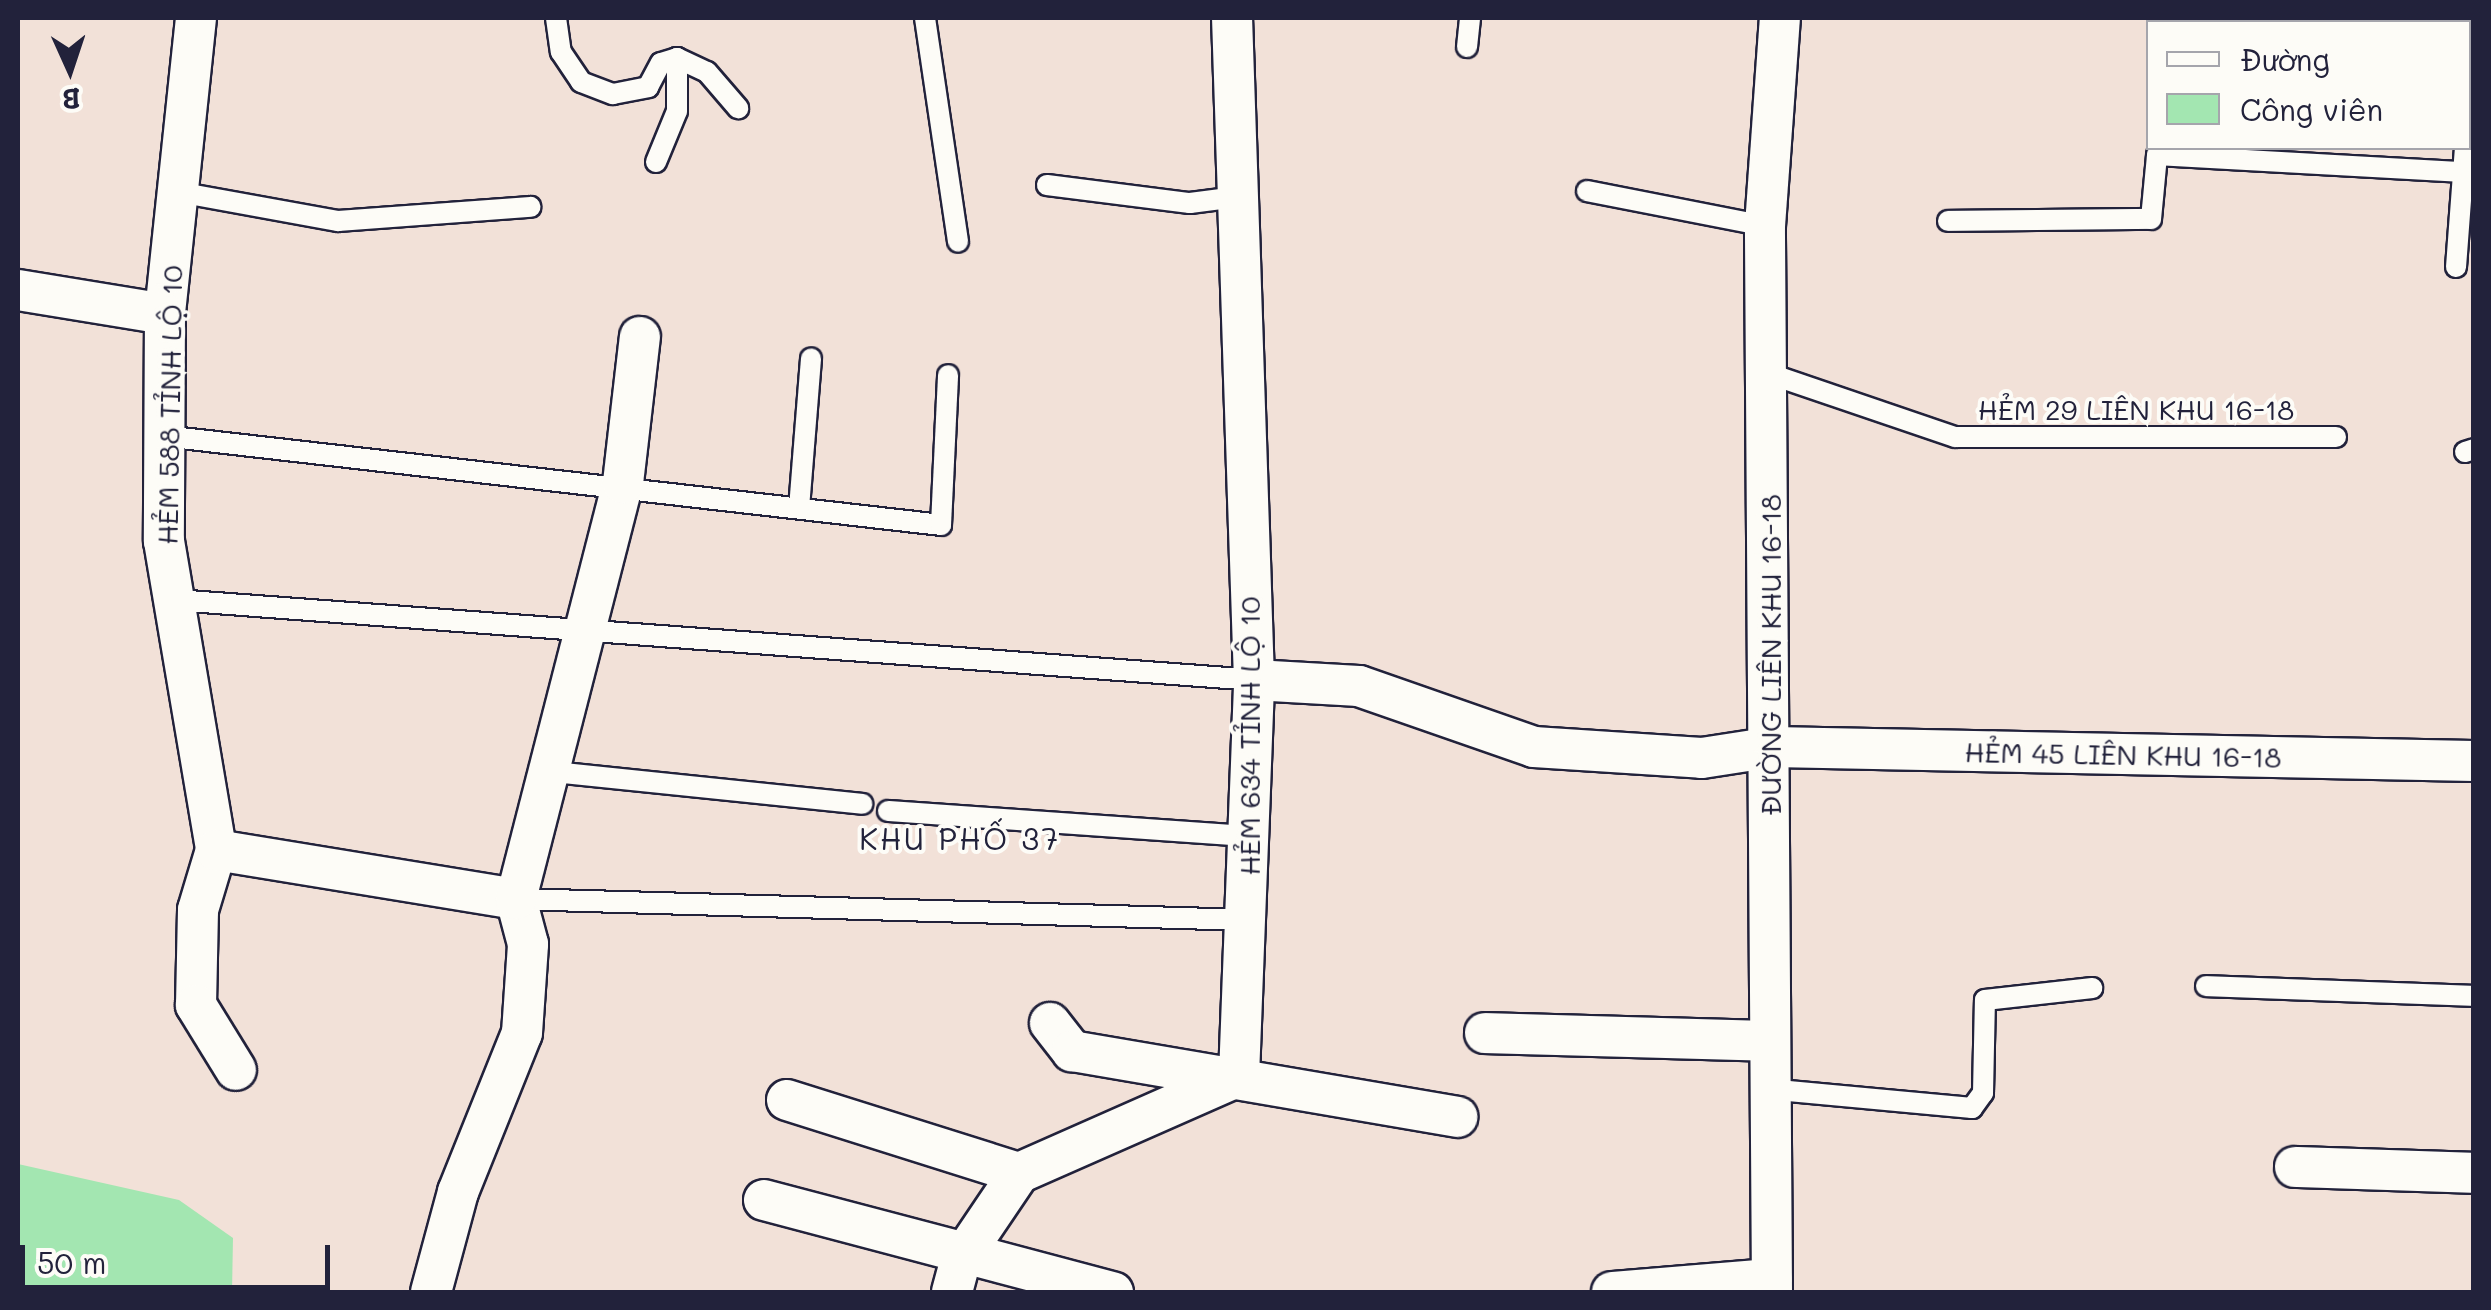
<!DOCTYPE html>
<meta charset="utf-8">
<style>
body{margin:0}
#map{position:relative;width:2491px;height:1310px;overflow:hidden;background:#f2e1d8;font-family:Mali,sans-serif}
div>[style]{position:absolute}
.green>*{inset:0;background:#a3e6b1}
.roads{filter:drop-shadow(2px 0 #22223b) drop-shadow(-2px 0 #22223b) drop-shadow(0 2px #22223b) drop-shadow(0 -2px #22223b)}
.lane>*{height:20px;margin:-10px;padding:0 10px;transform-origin:10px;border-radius:10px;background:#fdfcf7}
.street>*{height:40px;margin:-20px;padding:0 20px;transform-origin:20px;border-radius:20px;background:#fdfcf7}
span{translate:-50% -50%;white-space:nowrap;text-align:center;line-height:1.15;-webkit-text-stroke:8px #fdfcf7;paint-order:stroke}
.street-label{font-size:28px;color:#22223b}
.neighbourhood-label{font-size:30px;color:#22223b;letter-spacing:2.5px}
.frame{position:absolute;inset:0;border:20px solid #22223b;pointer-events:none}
.legend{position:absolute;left:2146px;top:20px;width:325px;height:130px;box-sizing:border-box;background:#fdfcf7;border:2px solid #a5a5ac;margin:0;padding:12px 18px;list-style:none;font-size:30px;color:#22223b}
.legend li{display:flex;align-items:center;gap:20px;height:50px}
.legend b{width:50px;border:2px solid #a5a5ac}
.north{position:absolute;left:20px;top:20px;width:100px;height:100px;-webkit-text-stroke:8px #fdfcf7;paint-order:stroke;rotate:177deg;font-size:28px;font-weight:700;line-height:40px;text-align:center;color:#22223b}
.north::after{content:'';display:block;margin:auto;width:35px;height:45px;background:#22223b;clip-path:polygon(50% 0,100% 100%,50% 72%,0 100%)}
.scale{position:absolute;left:20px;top:1245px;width:310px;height:45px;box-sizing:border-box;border:5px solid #22223b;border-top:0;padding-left:12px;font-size:30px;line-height:35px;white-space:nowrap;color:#22223b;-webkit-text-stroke:8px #fdfcf7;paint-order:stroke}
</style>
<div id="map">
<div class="green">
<i style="clip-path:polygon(18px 1164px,179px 1200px,233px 1238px,232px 1292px,18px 1292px)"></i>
</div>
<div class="roads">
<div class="lane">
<i style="left:556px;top:18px;width:34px;rotate:82deg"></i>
<i style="left:561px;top:52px;width:36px;rotate:56deg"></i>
<i style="left:581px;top:82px;width:34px;rotate:21deg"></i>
<i style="left:613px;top:94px;width:36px;rotate:-11deg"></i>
<i style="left:648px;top:87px;width:27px;rotate:-62deg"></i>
<i style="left:661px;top:63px;width:17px;rotate:-17deg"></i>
<i style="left:677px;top:58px;width:33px;rotate:25deg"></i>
<i style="left:707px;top:72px;width:48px;rotate:49.3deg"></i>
<i style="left:925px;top:18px;width:226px;rotate:81.6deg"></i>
<i style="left:1467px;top:47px;width:29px;rotate:-84deg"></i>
<i style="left:2468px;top:98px;width:80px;rotate:-86.4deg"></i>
<i style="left:656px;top:162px;width:55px;rotate:-67.6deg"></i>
<i style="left:677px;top:111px;width:53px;rotate:-90deg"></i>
<i style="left:1047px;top:185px;width:144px;rotate:7.2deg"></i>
<i style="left:1190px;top:203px;width:47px;rotate:-7.3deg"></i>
<i style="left:1587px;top:191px;width:181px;rotate:11.1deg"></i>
<i style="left:178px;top:192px;width:163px;rotate:10.3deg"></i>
<i style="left:338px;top:221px;width:193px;rotate:-4.2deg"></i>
<i style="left:1948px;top:221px;width:203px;rotate:-0.6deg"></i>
<i style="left:2151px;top:219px;width:64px;rotate:-84.6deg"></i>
<i style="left:2157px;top:155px;width:306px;rotate:3.2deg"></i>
<i style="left:2456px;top:267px;width:119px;rotate:-85.7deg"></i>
<i style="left:1767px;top:373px;width:199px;rotate:18.8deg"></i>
<i style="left:1955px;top:437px;width:381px"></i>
<i style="left:164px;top:436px;width:782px;rotate:6.53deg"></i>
<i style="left:941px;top:525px;width:150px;rotate:-87.3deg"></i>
<i style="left:2465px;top:452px;width:9px;rotate:-18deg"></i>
<i style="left:799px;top:508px;width:150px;rotate:-85.4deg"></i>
<i style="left:175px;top:600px;width:1082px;rotate:4.24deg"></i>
<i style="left:554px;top:772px;width:310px;rotate:5.9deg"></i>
<i style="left:888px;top:811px;width:360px;rotate:4deg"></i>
<i style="left:516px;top:899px;width:733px;rotate:1.64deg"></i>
<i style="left:2206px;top:986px;width:268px;rotate:2.1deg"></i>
<i style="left:1767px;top:1089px;width:206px;rotate:5.3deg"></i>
<i style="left:1972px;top:1108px;width:19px;rotate:-54deg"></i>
<i style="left:1983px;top:1093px;width:93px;rotate:-88.8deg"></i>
<i style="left:1985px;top:1000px;width:108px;rotate:-6.4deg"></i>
</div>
<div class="street">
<i style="left:196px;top:18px;width:298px;rotate:96deg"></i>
<i style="left:165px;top:314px;width:227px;rotate:90.3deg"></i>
<i style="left:164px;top:541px;width:313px;rotate:80.4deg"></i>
<i style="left:216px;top:850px;width:63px;rotate:106.7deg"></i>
<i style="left:198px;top:910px;width:95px;rotate:91.2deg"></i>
<i style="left:196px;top:1005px;width:76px;rotate:58.4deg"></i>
<i style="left:18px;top:290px;width:149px;rotate:9.3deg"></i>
<i style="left:1254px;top:680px;width:105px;rotate:3.3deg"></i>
<i style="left:1359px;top:686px;width:185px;rotate:19.2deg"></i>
<i style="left:1534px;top:747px;width:168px;rotate:3.7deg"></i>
<i style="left:1702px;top:758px;width:72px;rotate:-8.8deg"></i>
<i style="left:1773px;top:747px;width:701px;rotate:1.14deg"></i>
<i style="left:216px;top:850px;width:304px;rotate:9.3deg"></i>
<i style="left:1050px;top:1023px;width:36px;rotate:52deg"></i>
<i style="left:1072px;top:1051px;width:391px;rotate:9.7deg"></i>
<i style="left:1485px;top:1033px;width:280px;rotate:1.6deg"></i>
<i style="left:787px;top:1100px;width:243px;rotate:17.5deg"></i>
<i style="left:2295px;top:1167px;width:179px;rotate:1.9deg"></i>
<i style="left:764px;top:1200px;width:361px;rotate:14.8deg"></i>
<i style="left:431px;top:1292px;width:104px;rotate:-74.9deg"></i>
<i style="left:458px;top:1192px;width:171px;rotate:-68.1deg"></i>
<i style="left:522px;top:1033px;width:89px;rotate:-86.1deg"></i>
<i style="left:528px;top:944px;width:47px;rotate:-104.9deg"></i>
<i style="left:516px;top:899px;width:430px;rotate:-75.6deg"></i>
<i style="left:623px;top:483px;width:147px;rotate:-83.4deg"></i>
<i style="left:952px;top:1292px;width:34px;rotate:-75deg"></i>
<i style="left:961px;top:1259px;width:104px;rotate:-56deg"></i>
<i style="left:1019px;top:1173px;width:240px;rotate:-23.8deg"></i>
<i style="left:1239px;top:1076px;width:396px;rotate:-87.8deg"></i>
<i style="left:1254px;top:680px;width:662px;rotate:-91.9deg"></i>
<i style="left:1612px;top:1292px;width:160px;rotate:-4.7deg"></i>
<i style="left:1772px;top:1292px;width:1066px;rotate:-90.38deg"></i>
<i style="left:1765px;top:226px;width:209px;rotate:-85.9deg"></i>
</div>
</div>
<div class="street-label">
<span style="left:169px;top:405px;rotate:-89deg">HẺM 588 TỈNH LỘ 10</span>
<span style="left:2136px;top:409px">HẺM 29 LIÊN KHU 16-18</span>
<span style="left:1770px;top:655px;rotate:-90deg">ĐƯỜNG LIÊN KHU 16-18</span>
<span style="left:1249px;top:736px;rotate:-90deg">HẺM 634 TỈNH LỘ 10</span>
<span style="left:2123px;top:754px;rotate:1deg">HẺM 45 LIÊN KHU 16-18</span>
</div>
<div class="neighbourhood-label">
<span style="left:960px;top:838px">KHU PHỐ 37</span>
</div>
<div class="frame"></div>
<ul class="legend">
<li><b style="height:12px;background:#fdfcf7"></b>Đường</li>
<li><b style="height:28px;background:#a3e6b1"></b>Công viên</li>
</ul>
<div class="north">B</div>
<div class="scale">50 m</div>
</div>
